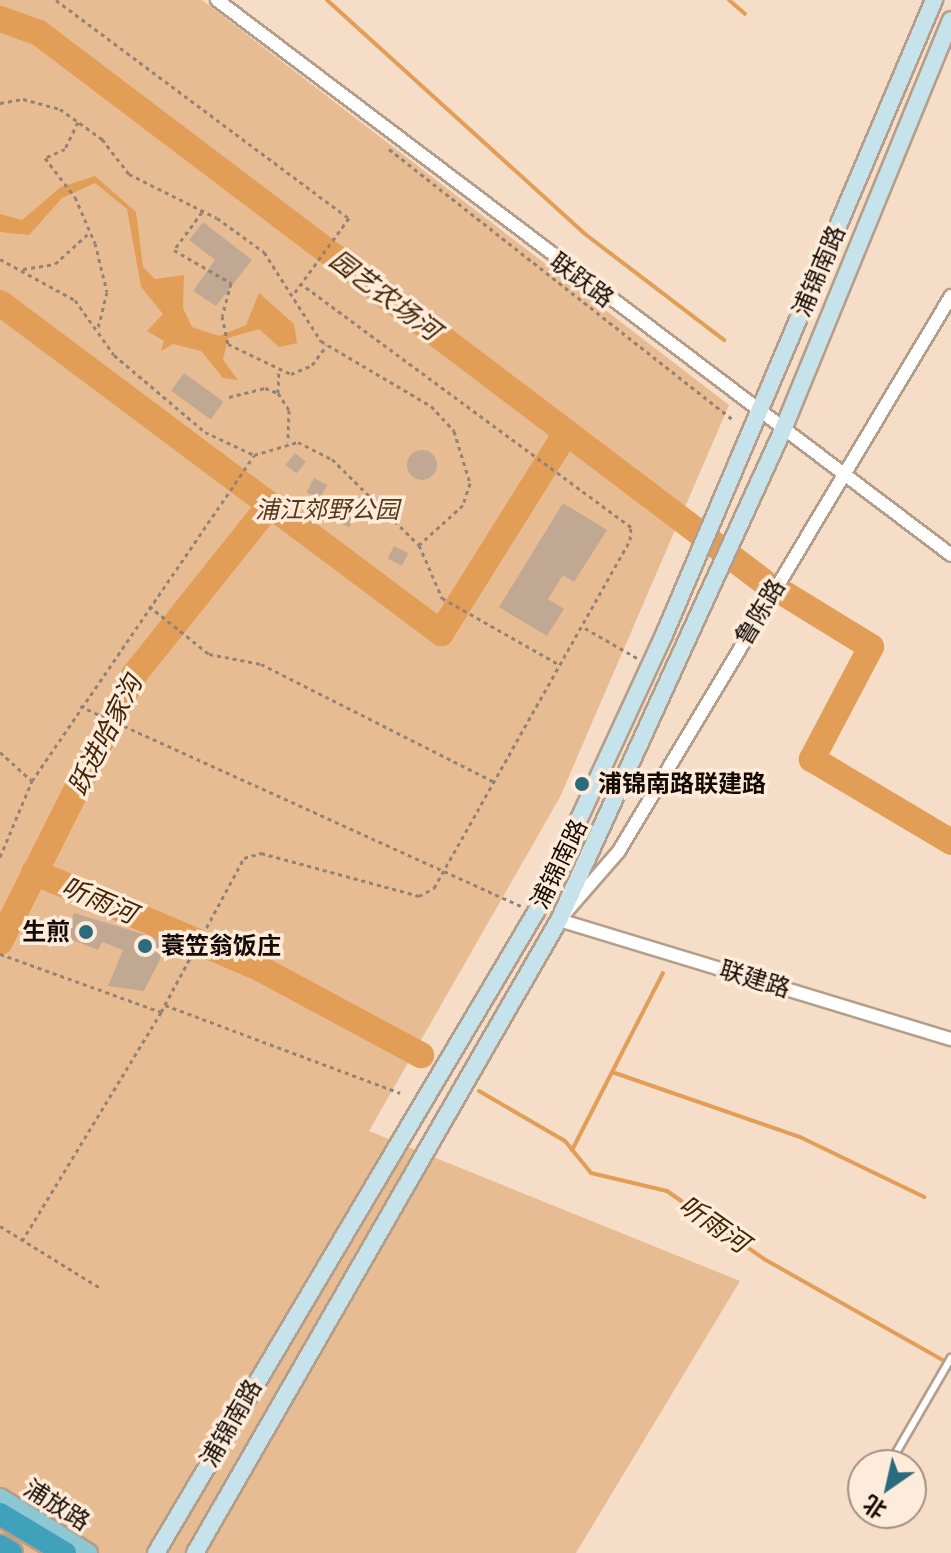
<!DOCTYPE html>
<meta charset="utf-8">
<style>
body{margin:0}
#map{position:relative;width:951px;height:1553px;overflow:hidden;background:#f5ddc7;font-family:"IBM Plex Serif","Noto Sans SC",serif}
div>[style]{position:absolute}
.green>*{inset:0;background:#e8bc93}
.water>*{inset:0;background:#e29d57}
.stream>*{height:4px;margin:-2px;padding:0 2px;transform-origin:2px;border-radius:2px;background:#e29d57}
.river>*{height:26px;margin:-13px;padding:0 13px;transform-origin:13px;border-radius:13px;background:#e29d57}
.building>*{inset:0;background:#c0a893;transform-origin:0 0}
.round{border-radius:50%}
.path>*{height:3px;margin-top:-1.5px;transform-origin:0;background:repeating-linear-gradient(90deg,#948374 0 4px,transparent 0 8px)}
.roads{filter:drop-shadow(2px 0 #b59e89) drop-shadow(-2px 0 #b59e89) drop-shadow(0 2px #b59e89) drop-shadow(0 -2px #b59e89)}
.lane>*{height:6px;margin:-3px;padding:0 3px;transform-origin:3px;border-radius:3px;background:#fff}
.street>*{height:12px;margin:-6px;padding:0 6px;transform-origin:6px;border-radius:6px;background:#fff}
.secondary>*{height:16px;margin:-8px;padding:0 8px;transform-origin:8px;border-radius:8px;background:#c6e3eb}
.primary>*{height:18px;margin:-9px;padding:0 9px;transform-origin:9px;border-radius:9px;background:#8cc7d6}
.highway>*{height:22px;margin:-11px;padding:0 11px;transform-origin:11px;border-radius:11px;background:#40a1bb}
.dots>*{width:22px;height:22px;translate:-50% -50%;box-sizing:border-box;border:4px solid #ffebd9;border-radius:50%}
span{translate:-50% -50%;white-space:nowrap;text-align:center;line-height:1.15;-webkit-text-stroke:7px #ffebd9;paint-order:stroke}
.street-label{font-size:24px;color:#130b05}
.park-label{font-size:24px;color:#55381b;font-style:italic}
.poi-label{font-size:24px;color:#130b05;font-weight:700}
.left{translate:0 -50%;text-align:left}
.right{translate:-100% -50%;text-align:right}
.water-label{font-size:26px;color:#422607;font-style:italic}
.north{position:absolute;left:847px;top:1449px;width:80px;height:80px;box-sizing:border-box;background:#ffebd9;border:2px solid #a19184;border-radius:50%;rotate:214deg;font-size:22px;font-weight:700;line-height:32px;text-align:center;color:#130b05}
.north::after{content:'';display:block;margin:auto;width:28px;height:36px;background:#2a6c7e;clip-path:polygon(50% 0,100% 100%,50% 72%,0 100%)}
</style>
<div id="map">
<div class="green">
<i style="clip-path:polygon(0 0,202px 0,729px 405px,560px 797px,369px 1131px,740px 1281px,576px 1553px,0 1553px)"></i>
</div>
<div class="water">
<i style="clip-path:polygon(95px 176px,136px 212px,143px 267px,155px 279px,184px 275px,183px 308px,192px 327px,219px 336px,246px 325px,259px 293px,294px 324px,297px 343px,279px 347px,259px 329px,228px 338px,223px 360px,238px 380px,223px 378px,201px 351px,173px 344px,161px 351px,164px 341px,147px 331px,163px 314px,141px 287px,127px 209px,95px 183px,62px 198px,29px 235px,0 232px,0 214px,22px 220px,61px 187px)"></i>
</div>
<div class="stream">
<i style="left:327px;top:0;width:348px;rotate:42.2deg"></i>
<i style="left:585px;top:234px;width:175px;rotate:37.3deg"></i>
<i style="left:729px;top:0;width:21px;rotate:41deg"></i>
<i style="left:612px;top:1072px;width:199px;rotate:19.1deg"></i>
<i style="left:800px;top:1137px;width:138px;rotate:25.8deg"></i>
<i style="left:479px;top:1091px;width:99px;rotate:30.2deg"></i>
<i style="left:565px;top:1141px;width:41px;rotate:50.9deg"></i>
<i style="left:591px;top:1173px;width:78px;rotate:13.3deg"></i>
<i style="left:667px;top:1191px;width:118px;rotate:35deg"></i>
<i style="left:764px;top:1259px;width:215px;rotate:29.5deg"></i>
<i style="left:572px;top:1150px;width:199px;rotate:-62.8deg"></i>
</div>
<div class="river">
<i style="left:0;top:19px;width:41px;rotate:19.7deg"></i>
<i style="left:39px;top:33px;width:909px;rotate:37.13deg"></i>
<i style="left:0;top:303px;width:551px;rotate:36.81deg"></i>
<i style="left:441px;top:633px;width:236px;rotate:-58deg"></i>
<i style="left:785px;top:594px;width:101px;rotate:31.6deg"></i>
<i style="left:871px;top:647px;width:127px;rotate:117.8deg"></i>
<i style="left:812px;top:759px;width:162px;rotate:30.8deg"></i>
<i style="left:34px;top:872px;width:247px;rotate:23.1deg"></i>
<i style="left:261px;top:969px;width:182px;rotate:28.3deg"></i>
<i style="left:0;top:942px;width:299px;rotate:-63.3deg"></i>
<i style="left:134px;top:675px;width:215px;rotate:-51.4deg"></i>
</div>
<div class="building">
<i style="clip-path:polygon(203px 222px,252px 260px,216px 306px,193px 291px,215px 260px,189px 240px)"></i>
<i style="left:184px;top:373px;width:49px;height:22px;rotate:36deg"></i>
<i class="round" style="left:407px;top:450px;width:30px;height:30px"></i>
<i style="left:295px;top:453px;width:14px;height:15px;rotate:39deg"></i>
<i style="left:314px;top:478px;width:15px;height:16px;rotate:28deg"></i>
<i style="clip-path:polygon(563px 503px,607px 530px,574px 582px,563px 575px,548px 599px,564px 609px,547px 636px,499px 607px)"></i>
<i style="left:344px;top:507px;width:15px;height:15px;rotate:32deg"></i>
<i style="left:394px;top:546px;width:16px;height:14px;rotate:27deg"></i>
<i style="clip-path:polygon(74px 913px,169px 942px,144px 991px,108px 986px,123px 950px,102px 942px,98px 950px,65px 937px)"></i>
</div>
<div class="path">
<i style="left:56px;top:0;width:365px;rotate:36.7deg"></i>
<i style="left:349px;top:218px;width:92px;rotate:126.1deg"></i>
<i style="left:0;top:103px;width:23px;rotate:-10deg"></i>
<i style="left:23px;top:99px;width:38px;rotate:15deg"></i>
<i style="left:60px;top:109px;width:52px;rotate:35.5deg"></i>
<i style="left:102px;top:139px;width:44px;rotate:52.4deg"></i>
<i style="left:129px;top:174px;width:98px;rotate:26.6deg"></i>
<i style="left:217px;top:218px;width:58px;rotate:35.9deg"></i>
<i style="left:264px;top:252px;width:106px;rotate:57.4deg"></i>
<i style="left:321px;top:341px;width:128px;rotate:30.6deg"></i>
<i style="left:431px;top:406px;width:34px;rotate:47deg"></i>
<i style="left:454px;top:431px;width:54px;rotate:72.9deg"></i>
<i style="left:470px;top:483px;width:23px;rotate:108deg"></i>
<i style="left:463px;top:505px;width:59px;rotate:137.7deg"></i>
<i style="left:78px;top:122px;width:30px;rotate:116deg"></i>
<i style="left:65px;top:149px;width:22px;rotate:156deg"></i>
<i style="left:45px;top:158px;width:49px;rotate:52.4deg"></i>
<i style="left:75px;top:197px;width:50px;rotate:66.5deg"></i>
<i style="left:95px;top:243px;width:50px;rotate:76.2deg"></i>
<i style="left:107px;top:292px;width:38px;rotate:104deg"></i>
<i style="left:389px;top:149px;width:437px;rotate:38.2deg"></i>
<i style="left:202px;top:212px;width:47px;rotate:126.4deg"></i>
<i style="left:174px;top:250px;width:66px;rotate:30.1deg"></i>
<i style="left:231px;top:283px;width:34px;rotate:105deg"></i>
<i style="left:222px;top:316px;width:29px;rotate:78deg"></i>
<i style="left:228px;top:344px;width:70px;rotate:25.5deg"></i>
<i style="left:291px;top:374px;width:23px;rotate:-23deg"></i>
<i style="left:312px;top:365px;width:25px;rotate:-53deg"></i>
<i style="left:0;top:259px;width:85px;rotate:28.7deg"></i>
<i style="left:75px;top:300px;width:67px;rotate:54.7deg"></i>
<i style="left:114px;top:355px;width:119px;rotate:40.2deg"></i>
<i style="left:205px;top:432px;width:54px;rotate:25.1deg"></i>
<i style="left:254px;top:455px;width:46px;rotate:-16.5deg"></i>
<i style="left:298px;top:442px;width:38px;rotate:27deg"></i>
<i style="left:332px;top:459px;width:122px;rotate:44.7deg"></i>
<i style="left:419px;top:545px;width:58px;rotate:66.5deg"></i>
<i style="left:442px;top:598px;width:136px;rotate:29.6deg"></i>
<i style="left:23px;top:269px;width:32px;rotate:-9deg"></i>
<i style="left:55px;top:264px;width:46px;rotate:-42.4deg"></i>
<i style="left:278px;top:393px;width:23px;rotate:-88deg"></i>
<i style="left:229px;top:397px;width:37px;rotate:-14deg"></i>
<i style="left:265px;top:388px;width:14px;rotate:21deg"></i>
<i style="left:278px;top:393px;width:20px;rotate:57deg"></i>
<i style="left:289px;top:410px;width:32px;rotate:92deg"></i>
<i style="left:149px;top:606px;width:77px;rotate:38.7deg"></i>
<i style="left:209px;top:654px;width:53px;rotate:10.9deg"></i>
<i style="left:261px;top:664px;width:262px;rotate:26.8deg"></i>
<i style="left:585px;top:628px;width:60px;rotate:30deg"></i>
<i style="left:80px;top:706px;width:484px;rotate:24.4deg"></i>
<i style="left:0;top:752px;width:43px;rotate:42.2deg"></i>
<i style="left:0;top:857px;width:82px;rotate:-67.2deg"></i>
<i style="left:32px;top:781px;width:394px;rotate:-55.7deg"></i>
<i style="left:0;top:954px;width:171px;rotate:19.8deg"></i>
<i style="left:165px;top:1005px;width:251px;rotate:20.5deg"></i>
<i style="left:0;top:1226px;width:120px;rotate:31.7deg"></i>
<i style="left:22px;top:1241px;width:268px;rotate:-58.7deg"></i>
<i style="left:161px;top:1012px;width:175px;rotate:-61.7deg"></i>
<i style="left:244px;top:858px;width:18px;rotate:-16deg"></i>
<i style="left:261px;top:853px;width:164px;rotate:15.2deg"></i>
<i style="left:419px;top:896px;width:17px;rotate:-28deg"></i>
<i style="left:434px;top:888px;width:399px;rotate:-60.6deg"></i>
<i style="left:630px;top:540px;width:13px;rotate:-86deg"></i>
<i style="left:631px;top:527px;width:410px;rotate:-143.6deg"></i>
</div>
<div class="roads">
<div class="lane">
<i style="left:889px;top:1465px;width:124px;rotate:-59.9deg"></i>
</div>
<div class="street">
<i style="left:217px;top:0;width:920px;rotate:37.09deg"></i>
<i style="left:951px;top:296px;width:647px;rotate:120.89deg"></i>
<i style="left:619px;top:851px;width:91px;rotate:131deg"></i>
<i style="left:559px;top:920px;width:410px;rotate:16.9deg"></i>
</div>
<div class="secondary">
<i style="left:156px;top:1553px;width:745px;rotate:-59.34deg"></i>
<i style="left:536px;top:912px;width:305px;rotate:-65.2deg"></i>
<i style="left:664px;top:635px;width:690px;rotate:-66.96deg"></i>
<i style="left:195px;top:1553px;width:730px;rotate:-60.1deg"></i>
<i style="left:559px;top:920px;width:537px;rotate:-65.44deg"></i>
<i style="left:782px;top:432px;width:445px;rotate:-67.7deg"></i>
</div>
<div class="primary">
<i style="left:0;top:1498px;width:104px;rotate:32deg"></i>
</div>
<div class="highway">
<i style="left:0;top:1514px;width:76px;rotate:31deg"></i>
<i style="left:0;top:1546px;width:13px;rotate:32deg"></i>
</div>
</div>
<div class="dots">
<i style="left:582px;top:784px;background:#2a6c7e"></i>
<i style="left:86px;top:932px;background:#2a6c7e"></i>
<i style="left:145px;top:946px;background:#2a6c7e"></i>
</div>
<div class="street-label">
<span style="left:819px;top:271px;rotate:-67deg">浦锦南路</span>
<span style="left:582px;top:280px;rotate:37deg">联跃路</span>
<span style="left:760px;top:612px;rotate:-59deg">鲁陈路</span>
<span style="left:559px;top:864px;rotate:-64deg">浦锦南路</span>
<span style="left:755px;top:979px;rotate:17deg">联建路</span>
<span style="left:231px;top:1423px;rotate:-60deg">浦锦南路</span>
<span style="left:57px;top:1505px;rotate:32deg">浦放路</span>
</div>
<div class="park-label">
<span style="left:327px;top:510px">浦江郊野公园</span>
</div>
<div class="poi-label">
<span class="left" style="left:598px;top:784px">浦锦南路联建路</span>
<span class="right" style="left:70px;top:932px">生煎</span>
<span class="left" style="left:161px;top:946px">蓑笠翁饭庄</span>
</div>
<div class="water-label">
<span style="left:385px;top:295px;rotate:37deg">园艺农场河</span>
<span style="left:105px;top:735px;rotate:-63deg">跃进哈家沟</span>
<span style="left:99px;top:900px;rotate:23deg">听雨河</span>
<span style="left:714px;top:1224px;rotate:35deg">听雨河</span>
</div>
<div class="north">北</div>
</div>
